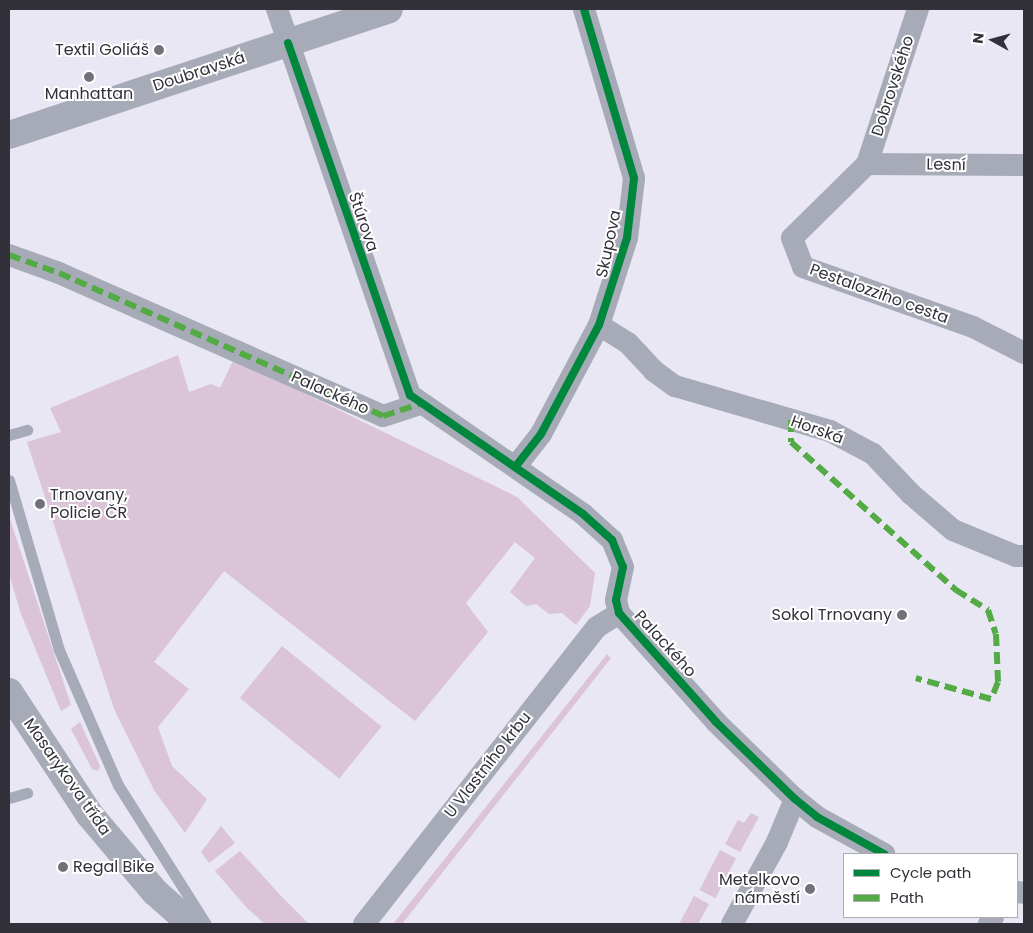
<!DOCTYPE html>
<meta charset="utf-8">
<style>
body{margin:0}
#map{position:relative;width:1033px;height:933px;overflow:hidden;background:#e8e7f3;font-family:Poppins,sans-serif}
div>[style]{position:absolute}
.green>*{inset:0;background:#dbc3d8;transform-origin:0 0}
.lane>*{height:11px;margin:-5.5px;padding:0 5.5px;transform-origin:5.5px;border-radius:5.5px;background:#a7abb8}
.street>*{height:22px;margin:-11px;padding:0 11px;transform-origin:11px;border-radius:11px;background:#a7abb8}
.secondary>*{height:28px;margin:-14px;padding:0 14px;transform-origin:14px;border-radius:14px;background:#a7abb8}
.quiet>*{height:6px;margin-top:-3px;transform-origin:0;background:repeating-linear-gradient(90deg,#54ab46 0 12px,transparent 0 18px)}
.cycleway>*{height:8px;margin:-4px;padding:0 4px;transform-origin:4px;border-radius:4px;background:#00873e}
.dots>*{width:14px;height:14px;translate:-50% -50%;box-sizing:border-box;border:2px solid #fff;border-radius:50%}
span{translate:-50% -50%;white-space:nowrap;text-align:center;line-height:1.15;-webkit-text-stroke:4px #fff;paint-order:stroke}
.poi-label{font-size:16px;color:#323139}
.right{translate:-100% -50%;text-align:right}
.left{translate:0 -50%;text-align:left}
.street-label{font-size:16px;color:#323139}
.frame{position:absolute;inset:0;border:10px solid #323139;pointer-events:none}
.legend{position:absolute;left:843px;top:853px;width:175px;height:65px;box-sizing:border-box;background:#fff;border:1px solid #adadb0;margin:0;padding:6px 9px;list-style:none;font-size:15px;color:#323139}
.legend li{display:flex;align-items:center;gap:10px;height:25px}
.legend b{width:25px;border:1px solid #adadb0}
.north{position:absolute;left:968px;top:15px;width:50px;height:50px;-webkit-text-stroke:4px #fff;paint-order:stroke;rotate:277deg;font-size:14px;font-weight:700;line-height:20px;text-align:center;color:#323139}
.north::after{content:'';display:block;margin:auto;width:18px;height:22px;background:#323139;clip-path:polygon(50% 0,100% 100%,50% 72%,0 100%)}
</style>
<div id="map">
<div class="green">
<i style="clip-path:polygon(178px 355px,189px 392px,211px 384px,220px 388px,234px 359px,517px 497px,595px 573px,590px 606px,576px 625px,562px 613px,549px 614px,536px 604px,526px 606px,510px 592px,535px 558px,515px 542px,466px 603px,488px 632px,415px 721px,224px 571px,154px 662px,189px 689px,158px 727px,172px 766px,207px 799px,185px 833px,154px 790px,114px 709px,27px 442px,61px 432px,50px 408px)"></i>
<i style="clip-path:polygon(9px 516px,71px 705px,61px 711px,21px 614px,9px 574px)"></i>
<i style="left:282px;top:646px;width:128px;height:67px;rotate:39deg"></i>
<i style="clip-path:polygon(607px 654px,611px 658px,402px 924px,393px 924px)"></i>
<i style="clip-path:polygon(80px 722px,100px 766px,98px 771px,92px 769px,71px 729px)"></i>
<i style="clip-path:polygon(751px 813px,759px 817px,740px 852px,725px 844px,738px 820px,744px 823px)"></i>
<i style="clip-path:polygon(221px 826px,235px 843px,209px 863px,201px 852px)"></i>
<i style="left:720px;top:850px;width:18px;height:45px;rotate:27deg"></i>
<i style="clip-path:polygon(240px 851px,281px 896px,309px 924px,265px 924px,247px 908px,215px 871px)"></i>
<i style="clip-path:polygon(694px 896px,709px 904px,698px 924px,679px 924px)"></i>
</div>
<div class="lane">
<i style="left:9px;top:435px;width:19px;rotate:-16deg"></i>
<i style="left:9px;top:480px;width:177px;rotate:73.6deg"></i>
<i style="left:59px;top:650px;width:147px;rotate:66.4deg"></i>
<i style="left:118px;top:785px;width:165px;rotate:57.7deg"></i>
<i style="left:9px;top:798px;width:19px;rotate:-16deg"></i>
</div>
<div class="street">
<i style="left:277px;top:9px;width:408px;rotate:71deg"></i>
<i style="left:410px;top:395px;width:210px;rotate:34.5deg"></i>
<i style="left:583px;top:514px;width:39px;rotate:42deg"></i>
<i style="left:612px;top:540px;width:29px;rotate:68deg"></i>
<i style="left:623px;top:567px;width:34px;rotate:102deg"></i>
<i style="left:616px;top:600px;width:13px;rotate:77deg"></i>
<i style="left:619px;top:613px;width:146px;rotate:48.3deg"></i>
<i style="left:716px;top:722px;width:110px;rotate:44.3deg"></i>
<i style="left:795px;top:799px;width:28px;rotate:39deg"></i>
<i style="left:817px;top:817px;width:77px;rotate:28.9deg"></i>
<i style="left:918px;top:9px;width:163px;rotate:108.2deg"></i>
<i style="left:867px;top:164px;width:105px;rotate:135.4deg"></i>
<i style="left:792px;top:238px;width:31px;rotate:69deg"></i>
<i style="left:803px;top:267px;width:180px;rotate:19.4deg"></i>
<i style="left:973px;top:327px;width:57px;rotate:27deg"></i>
<i style="left:867px;top:164px;width:157px;rotate:0.4deg"></i>
<i style="left:9px;top:255px;width:53px;rotate:19.8deg"></i>
<i style="left:59px;top:273px;width:354px;rotate:23.8deg"></i>
<i style="left:383px;top:416px;width:39px;rotate:-18deg"></i>
<i style="left:599px;top:325px;width:34px;rotate:32deg"></i>
<i style="left:628px;top:343px;width:38px;rotate:47deg"></i>
<i style="left:654px;top:371px;width:26px;rotate:36deg"></i>
<i style="left:675px;top:386px;width:161px;rotate:16.2deg"></i>
<i style="left:830px;top:431px;width:49px;rotate:28.1deg"></i>
<i style="left:873px;top:454px;width:55px;rotate:46.5deg"></i>
<i style="left:911px;top:494px;width:55px;rotate:40.6deg"></i>
<i style="left:953px;top:530px;width:68px;rotate:22.4deg"></i>
<i style="left:1016px;top:556px;width:8px"></i>
<i style="left:516px;top:466px;width:41px;rotate:-52deg"></i>
<i style="left:541px;top:434px;width:123px;rotate:-62deg"></i>
<i style="left:599px;top:325px;width:91px;rotate:-72.2deg"></i>
<i style="left:627px;top:238px;width:60px;rotate:-83.3deg"></i>
<i style="left:634px;top:178px;width:176px;rotate:-106.5deg"></i>
<i style="left:1017px;top:892px;width:7px;rotate:8deg"></i>
<i style="left:364px;top:924px;width:377px;rotate:-51.9deg"></i>
<i style="left:597px;top:627px;width:26px;rotate:-32deg"></i>
<i style="left:732px;top:924px;width:94px;rotate:-61.2deg"></i>
<i style="left:777px;top:842px;width:47px;rotate:-67.3deg"></i>
<i style="left:989px;top:924px;width:8px;rotate:-60deg"></i>
</div>
<div class="secondary">
<i style="left:9px;top:135px;width:400px;rotate:-18.3deg"></i>
<i style="left:9px;top:692px;width:146px;rotate:56.7deg"></i>
<i style="left:89px;top:814px;width:102px;rotate:49.8deg"></i>
<i style="left:155px;top:892px;width:48px;rotate:41.6deg"></i>
</div>
<div class="quiet">
<i style="left:9px;top:255px;width:53px;rotate:19.8deg"></i>
<i style="left:59px;top:273px;width:354px;rotate:23.8deg"></i>
<i style="left:383px;top:416px;width:39px;rotate:-18deg"></i>
<i style="left:791px;top:420px;width:22px;rotate:90deg"></i>
<i style="left:791px;top:442px;width:222px;rotate:41.9deg"></i>
<i style="left:956px;top:590px;width:38px;rotate:32deg"></i>
<i style="left:988px;top:610px;width:25px;rotate:72deg"></i>
<i style="left:996px;top:634px;width:48px;rotate:87.6deg"></i>
<i style="left:998px;top:682px;width:18px;rotate:112deg"></i>
<i style="left:991px;top:699px;width:78px;rotate:-164.4deg"></i>
</div>
<div class="cycleway">
<i style="left:288px;top:43px;width:373px;rotate:70.9deg"></i>
<i style="left:410px;top:395px;width:210px;rotate:34.5deg"></i>
<i style="left:583px;top:514px;width:39px;rotate:42deg"></i>
<i style="left:612px;top:540px;width:29px;rotate:68deg"></i>
<i style="left:623px;top:567px;width:34px;rotate:102deg"></i>
<i style="left:616px;top:600px;width:13px;rotate:77deg"></i>
<i style="left:619px;top:613px;width:146px;rotate:48.3deg"></i>
<i style="left:716px;top:722px;width:110px;rotate:44.3deg"></i>
<i style="left:795px;top:799px;width:28px;rotate:39deg"></i>
<i style="left:817px;top:817px;width:77px;rotate:28.9deg"></i>
<i style="left:516px;top:466px;width:41px;rotate:-52deg"></i>
<i style="left:541px;top:434px;width:123px;rotate:-62deg"></i>
<i style="left:599px;top:325px;width:91px;rotate:-72.2deg"></i>
<i style="left:627px;top:238px;width:60px;rotate:-83.3deg"></i>
<i style="left:634px;top:178px;width:176px;rotate:-106.5deg"></i>
</div>
<div class="dots">
<i style="left:159px;top:50px;background:#72717a"></i>
<i style="left:89px;top:77px;background:#72717a"></i>
<i style="left:40px;top:504px;background:#72717a"></i>
<i style="left:902px;top:615px;background:#72717a"></i>
<i style="left:63px;top:867px;background:#72717a"></i>
<i style="left:810px;top:889px;background:#72717a"></i>
</div>
<div class="poi-label">
<span class="right" style="left:149px;top:50px">Textil Goliáš</span>
<span style="left:89px;top:94px">Manhattan</span>
<span class="left" style="left:50px;top:504px">Trnovany,<br>Policie ČR</span>
<span class="right" style="left:892px;top:615px">Sokol Trnovany</span>
<span class="left" style="left:73px;top:867px">Regal Bike</span>
<span class="right" style="left:800px;top:889px">Metelkovo<br>náměstí</span>
</div>
<div class="street-label">
<span style="left:199px;top:72px;rotate:-18deg">Doubravská</span>
<span style="left:893px;top:86px;rotate:-72deg">Dobrovského</span>
<span style="left:946px;top:165px;rotate:1deg">Lesní</span>
<span style="left:363px;top:222px;rotate:71deg">Štúrova</span>
<span style="left:609px;top:244px;rotate:-78deg">Skupova</span>
<span style="left:879px;top:294px;rotate:20deg">Pestalozziho cesta</span>
<span style="left:330px;top:393px;rotate:24deg">Palackého</span>
<span style="left:817px;top:430px;rotate:20deg">Horská</span>
<span style="left:665px;top:644px;rotate:48deg">Palackého</span>
<span style="left:488px;top:765px;rotate:-52deg">U Vlastního krbu</span>
<span style="left:67px;top:777px;rotate:55deg">Masarykova třída</span>
</div>
<div class="frame"></div>
<ul class="legend">
<li><b style="height:6px;background:#00873e"></b>Cycle path</li>
<li><b style="height:6px;background:#54ab46"></b>Path</li>
</ul>
<div class="north">N</div>
</div>
